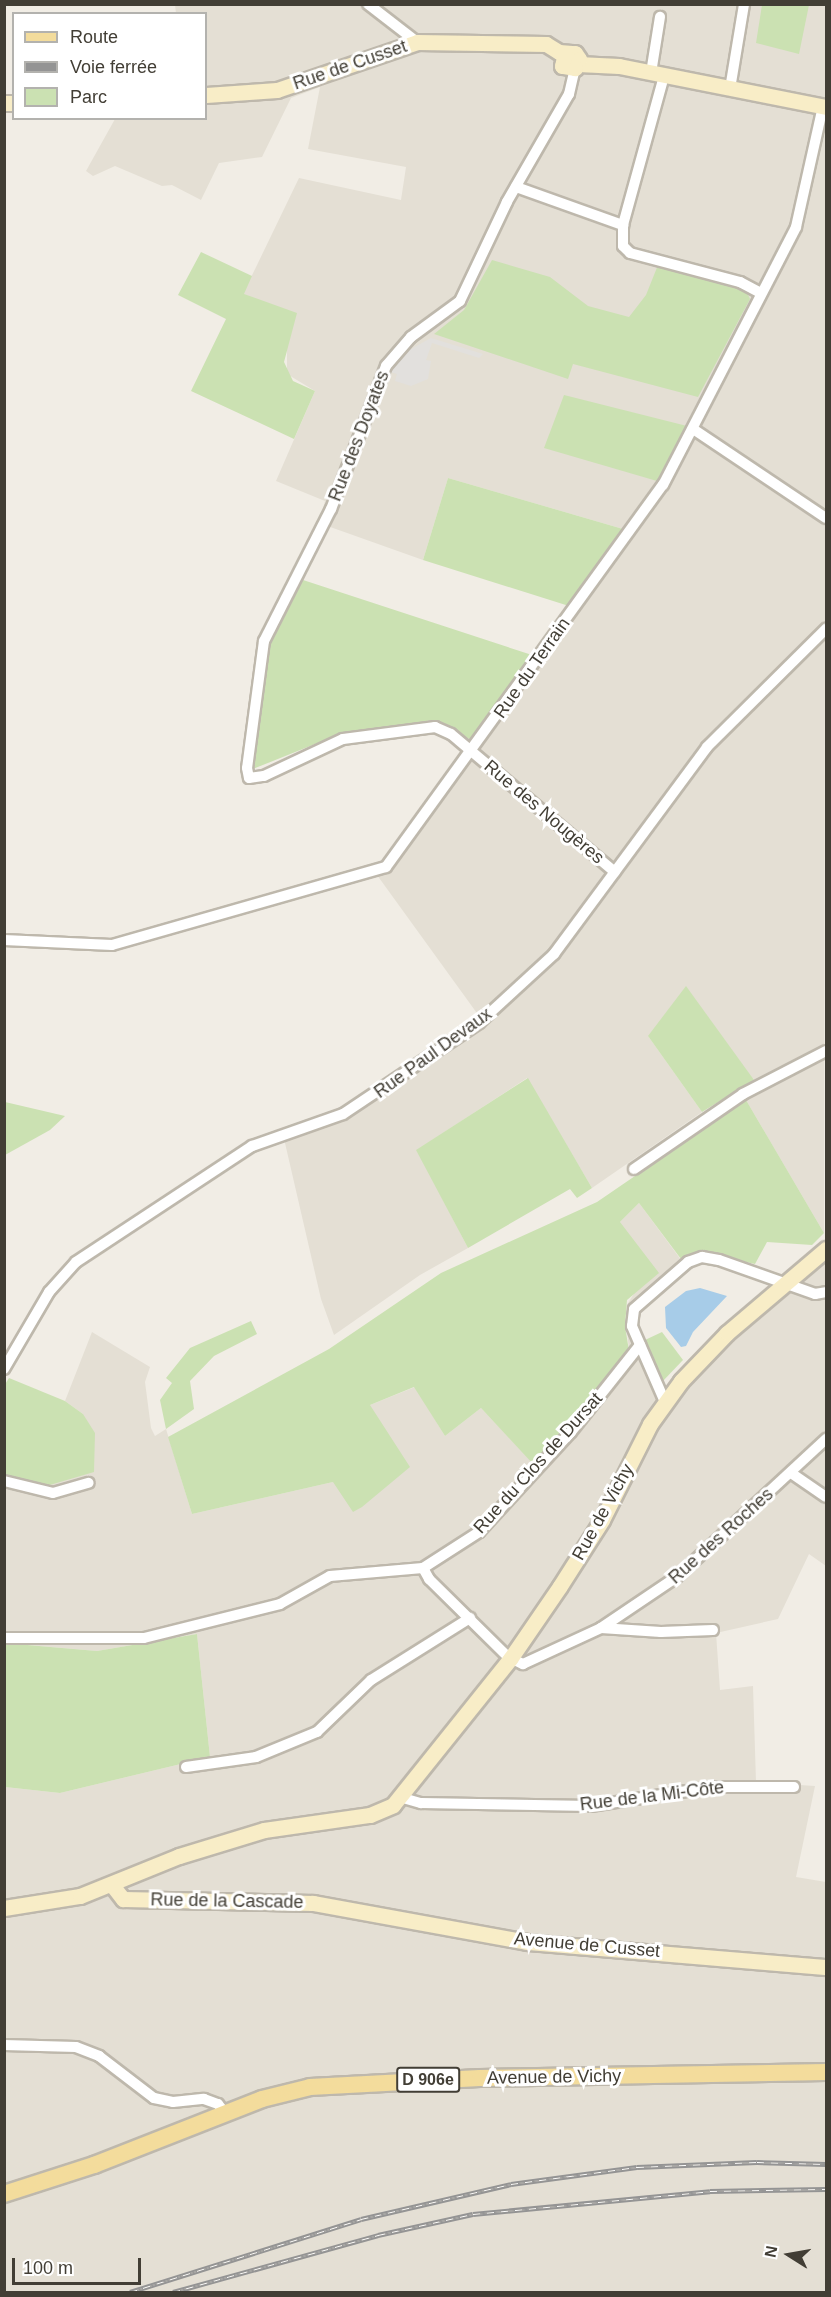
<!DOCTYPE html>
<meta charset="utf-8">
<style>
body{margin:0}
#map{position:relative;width:831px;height:2297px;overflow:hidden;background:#f1ede5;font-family:Helvetica,sans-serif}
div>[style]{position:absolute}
.residential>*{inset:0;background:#e4dfd4}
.green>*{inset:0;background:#cbe1b2}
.parking>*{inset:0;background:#e2e0dd}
.water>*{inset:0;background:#a7cce8}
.roads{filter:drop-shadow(2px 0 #beb8ac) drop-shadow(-2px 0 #beb8ac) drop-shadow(0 2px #beb8ac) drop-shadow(0 -2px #beb8ac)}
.street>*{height:10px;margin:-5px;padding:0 5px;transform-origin:5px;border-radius:5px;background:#fff}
.secondary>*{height:15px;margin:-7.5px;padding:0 7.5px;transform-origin:7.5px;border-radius:7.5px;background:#f8edc7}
.primary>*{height:16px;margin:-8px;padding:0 8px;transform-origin:8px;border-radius:8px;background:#f3dc9c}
.rail>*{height:4.5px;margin-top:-2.25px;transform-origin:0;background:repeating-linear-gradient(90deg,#fff 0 7px,#949494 0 14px);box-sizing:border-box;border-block:2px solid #949494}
span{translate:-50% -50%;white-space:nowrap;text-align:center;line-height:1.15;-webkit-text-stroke:6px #fff;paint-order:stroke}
.shield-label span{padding:2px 4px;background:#fff;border:2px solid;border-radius:4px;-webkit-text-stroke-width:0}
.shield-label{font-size:16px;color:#423e35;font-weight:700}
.street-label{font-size:18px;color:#423e35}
.frame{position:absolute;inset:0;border:6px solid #423e35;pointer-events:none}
.legend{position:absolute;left:12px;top:12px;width:195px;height:108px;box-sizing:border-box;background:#fff;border:2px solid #b3b2ae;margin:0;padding:8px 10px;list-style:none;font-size:18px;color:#423e35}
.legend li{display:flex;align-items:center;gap:12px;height:30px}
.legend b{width:30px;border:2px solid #b3b2ae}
.north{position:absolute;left:759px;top:2225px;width:60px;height:60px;-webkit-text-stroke:4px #fff;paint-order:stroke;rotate:281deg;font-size:16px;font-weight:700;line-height:24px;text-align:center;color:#423e35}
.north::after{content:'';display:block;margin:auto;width:21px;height:27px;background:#423e35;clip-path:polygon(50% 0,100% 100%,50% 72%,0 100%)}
.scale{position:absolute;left:12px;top:2258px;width:129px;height:27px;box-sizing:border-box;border:3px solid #423e35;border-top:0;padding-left:8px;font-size:18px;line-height:21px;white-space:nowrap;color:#423e35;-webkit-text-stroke:4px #fff;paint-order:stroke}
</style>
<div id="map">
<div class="residential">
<i style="clip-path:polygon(175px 5px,826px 5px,824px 1233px,740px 1090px,754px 1079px,648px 1036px,702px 1112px,592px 1188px,527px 1078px,417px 1150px,468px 1248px,420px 1275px,334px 1335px,321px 1299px,282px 1130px,318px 1121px,352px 1103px,479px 1016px,377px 875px,383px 861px,623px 529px,448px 478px,423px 560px,319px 523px,325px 501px,276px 481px,315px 391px,287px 374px,287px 346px,243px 294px,299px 178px,401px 200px,406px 167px,308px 149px,320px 87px,291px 98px,262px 157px,219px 163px,201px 200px,172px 185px,162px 186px,115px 166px,93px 176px,86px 171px,115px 119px,206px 118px,206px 14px,176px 13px)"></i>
<i style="clip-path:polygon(639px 1203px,687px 1268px,651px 1297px,639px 1312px,639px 1325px,670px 1404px,717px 1351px,826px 1259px,826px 1566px,809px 1554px,778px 1619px,716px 1633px,720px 1690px,753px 1686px,756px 1782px,815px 1786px,796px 1877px,826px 1882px,826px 2292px,5px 2292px,5px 1787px,60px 1793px,210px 1757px,197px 1634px,97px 1651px,5px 1643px,4px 1476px,43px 1487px,83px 1414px,65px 1401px,92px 1332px,150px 1367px,145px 1382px,151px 1428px,155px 1436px,166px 1429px,192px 1514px,333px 1482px,370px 1405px,415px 1387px,445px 1436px,481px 1408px,533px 1463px,629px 1351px,625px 1308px,635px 1292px,620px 1222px)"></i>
</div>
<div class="green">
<i style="clip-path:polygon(762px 5px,809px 5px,799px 54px,756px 43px)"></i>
<i style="clip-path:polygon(201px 252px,252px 276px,244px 294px,297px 313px,284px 362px,293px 381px,315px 391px,294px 439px,191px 391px,226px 319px,178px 295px)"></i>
<i style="clip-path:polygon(492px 260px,550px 277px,588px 306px,629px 317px,646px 295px,658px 265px,744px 286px,750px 299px,698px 397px,573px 364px,568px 379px,434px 334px,464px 310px)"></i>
<i style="clip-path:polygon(564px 395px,687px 426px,657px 481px,544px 448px)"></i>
<i style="clip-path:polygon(448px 478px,623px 529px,569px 606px,423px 560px)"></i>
<i style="clip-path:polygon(300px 579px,532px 655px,471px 740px,433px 720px,340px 734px,253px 769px,268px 646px)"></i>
<i style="clip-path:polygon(686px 986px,754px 1080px,702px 1112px,648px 1036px)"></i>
<i style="clip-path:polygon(528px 1078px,592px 1188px,577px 1198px,570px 1189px,468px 1248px,416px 1150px)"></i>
<i style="clip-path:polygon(746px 1100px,824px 1233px,812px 1245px,767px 1242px,755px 1264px,701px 1252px,681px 1259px,639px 1203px,620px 1222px,659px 1273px,627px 1300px,625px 1326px,629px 1351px,533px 1464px,481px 1408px,445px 1436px,414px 1387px,370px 1405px,410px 1467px,362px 1507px,353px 1512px,333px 1482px,192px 1514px,168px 1437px,329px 1349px,441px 1273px,597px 1202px)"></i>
<i style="clip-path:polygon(5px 1102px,65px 1116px,50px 1130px,5px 1155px)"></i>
<i style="clip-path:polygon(251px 1321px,257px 1334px,214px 1356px,190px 1381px,194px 1409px,166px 1429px,160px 1400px,172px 1383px,166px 1378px,190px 1348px)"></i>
<i style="clip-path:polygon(662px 1332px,683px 1360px,662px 1382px,645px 1340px)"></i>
<i style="clip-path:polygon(9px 1378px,65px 1401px,83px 1414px,95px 1433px,94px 1472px,43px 1487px,5px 1476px,4px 1386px)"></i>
<i style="clip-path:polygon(197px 1634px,210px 1757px,60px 1793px,5px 1787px,4px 1643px,97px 1651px)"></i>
</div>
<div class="parking">
<i style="clip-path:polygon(431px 338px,483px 354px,479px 358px,432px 343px,426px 360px,431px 361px,428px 379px,411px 386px,395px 381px,397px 374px,390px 372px,402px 354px)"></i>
</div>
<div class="water">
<i style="clip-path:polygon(700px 1288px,727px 1296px,693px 1332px,686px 1346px,681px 1347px,666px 1328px,665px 1307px,686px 1291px)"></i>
</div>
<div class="roads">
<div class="street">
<i style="left:368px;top:4px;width:62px;rotate:37.8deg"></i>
<i style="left:575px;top:68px;width:27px;rotate:103deg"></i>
<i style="left:569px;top:94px;width:125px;rotate:119.9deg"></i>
<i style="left:507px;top:202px;width:110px;rotate:115.4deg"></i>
<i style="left:460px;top:301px;width:61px;rotate:143.7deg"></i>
<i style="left:411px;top:337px;width:38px;rotate:131deg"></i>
<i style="left:386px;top:366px;width:153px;rotate:111deg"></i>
<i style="left:331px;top:509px;width:148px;rotate:116.9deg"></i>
<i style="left:264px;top:641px;width:128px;rotate:97.6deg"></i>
<i style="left:247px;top:768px;width:10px;rotate:79deg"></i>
<i style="left:249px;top:778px;width:15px;rotate:-8deg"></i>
<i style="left:264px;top:776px;width:87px;rotate:-25.1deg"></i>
<i style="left:343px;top:739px;width:93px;rotate:-7.4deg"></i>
<i style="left:435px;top:727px;width:17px;rotate:24deg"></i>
<i style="left:451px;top:734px;width:214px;rotate:40.1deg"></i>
<i style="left:651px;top:73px;width:57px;rotate:-80.9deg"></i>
<i style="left:664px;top:76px;width:155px;rotate:105.4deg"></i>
<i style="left:623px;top:225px;width:21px;rotate:90deg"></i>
<i style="left:623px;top:246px;width:10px;rotate:45deg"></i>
<i style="left:630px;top:253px;width:114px;rotate:14.8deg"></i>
<i style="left:740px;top:282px;width:24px;rotate:28deg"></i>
<i style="left:730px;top:89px;width:86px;rotate:-80.6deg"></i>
<i style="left:516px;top:187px;width:114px;rotate:19.6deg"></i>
<i style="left:693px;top:429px;width:160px;rotate:33.8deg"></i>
<i style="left:4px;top:940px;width:108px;rotate:2.7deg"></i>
<i style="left:112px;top:945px;width:285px;rotate:-15.9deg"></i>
<i style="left:386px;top:867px;width:472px;rotate:-54.1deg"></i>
<i style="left:663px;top:485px;width:290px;rotate:-62.7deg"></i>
<i style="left:796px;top:227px;width:124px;rotate:-77.4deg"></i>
<i style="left:634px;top:1169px;width:132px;rotate:-34.5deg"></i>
<i style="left:743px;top:1094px;width:93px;rotate:-27.4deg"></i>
<i style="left:4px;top:1369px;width:89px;rotate:-59.7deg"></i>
<i style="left:49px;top:1292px;width:40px;rotate:-48deg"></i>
<i style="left:76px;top:1262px;width:211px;rotate:-33.4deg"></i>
<i style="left:252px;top:1146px;width:96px;rotate:-19.4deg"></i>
<i style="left:343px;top:1114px;width:164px;rotate:-33.8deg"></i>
<i style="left:479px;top:1023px;width:102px;rotate:-42.6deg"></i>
<i style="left:554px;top:954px;width:257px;rotate:-53.5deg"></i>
<i style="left:707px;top:747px;width:168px;rotate:-44.8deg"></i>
<i style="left:665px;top:1402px;width:83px;rotate:-113.5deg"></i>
<i style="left:632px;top:1326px;width:17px;rotate:-83deg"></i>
<i style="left:634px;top:1309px;width:72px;rotate:-41deg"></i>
<i style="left:688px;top:1262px;width:15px;rotate:-20deg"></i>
<i style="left:702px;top:1257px;width:17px;rotate:10deg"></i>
<i style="left:719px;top:1260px;width:102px;rotate:19.5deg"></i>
<i style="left:815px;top:1294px;width:11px;rotate:-10deg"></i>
<i style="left:791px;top:1473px;width:42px;rotate:34.4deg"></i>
<i style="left:4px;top:1481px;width:50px;rotate:13.8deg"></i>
<i style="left:53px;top:1493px;width:37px;rotate:-16deg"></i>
<i style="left:423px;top:1568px;width:67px;rotate:-32.7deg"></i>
<i style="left:479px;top:1532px;width:136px;rotate:-47.4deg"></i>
<i style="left:571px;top:1432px;width:111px;rotate:-51.6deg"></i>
<i style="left:601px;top:1628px;width:60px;rotate:3.8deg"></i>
<i style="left:661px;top:1632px;width:52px;rotate:-2.2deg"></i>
<i style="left:4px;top:1638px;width:140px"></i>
<i style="left:144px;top:1638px;width:140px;rotate:-14deg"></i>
<i style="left:280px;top:1604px;width:57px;rotate:-29.2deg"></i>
<i style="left:330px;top:1576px;width:93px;rotate:-4.9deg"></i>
<i style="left:423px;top:1568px;width:13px;rotate:61deg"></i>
<i style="left:429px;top:1579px;width:110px;rotate:44.6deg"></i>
<i style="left:507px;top:1656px;width:18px;rotate:27deg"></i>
<i style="left:523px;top:1664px;width:86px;rotate:-24.8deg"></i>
<i style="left:601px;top:1628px;width:93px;rotate:-34deg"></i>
<i style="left:678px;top:1576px;width:202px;rotate:-42.8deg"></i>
<i style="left:186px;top:1767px;width:71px;rotate:-8.1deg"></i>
<i style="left:256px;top:1757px;width:66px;rotate:-22.3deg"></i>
<i style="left:317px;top:1732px;width:75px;rotate:-43.9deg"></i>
<i style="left:371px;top:1680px;width:117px;rotate:-32.1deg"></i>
<i style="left:403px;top:1798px;width:19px;rotate:16deg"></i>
<i style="left:421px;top:1803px;width:170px;rotate:1deg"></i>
<i style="left:591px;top:1806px;width:123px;rotate:-8.9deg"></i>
<i style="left:713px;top:1787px;width:81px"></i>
<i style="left:4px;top:2045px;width:72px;rotate:1.6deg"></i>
<i style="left:76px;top:2047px;width:25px;rotate:21deg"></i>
<i style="left:99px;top:2056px;width:69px;rotate:37.4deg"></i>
<i style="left:154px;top:2098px;width:19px;rotate:12deg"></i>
<i style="left:173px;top:2102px;width:31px;rotate:-6deg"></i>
<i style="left:204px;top:2099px;width:15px;rotate:20deg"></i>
<i style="left:218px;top:2104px;width:11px;rotate:52deg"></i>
</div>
<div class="secondary">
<i style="left:578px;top:64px;width:41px;rotate:2.8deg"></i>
<i style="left:619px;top:66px;width:211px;rotate:11.2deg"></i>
<i style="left:206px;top:95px;width:71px;rotate:-4deg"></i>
<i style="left:277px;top:90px;width:148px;rotate:-18.9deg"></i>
<i style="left:417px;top:42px;width:129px;rotate:0.9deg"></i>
<i style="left:546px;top:44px;width:15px;rotate:32deg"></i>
<i style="left:559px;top:52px;width:16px;rotate:4deg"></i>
<i style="left:575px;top:53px;width:7px;rotate:56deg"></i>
<i style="left:579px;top:59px;width:10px;rotate:114deg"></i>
<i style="left:575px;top:68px;width:13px;rotate:-171deg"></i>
<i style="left:562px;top:66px;width:13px;rotate:-77deg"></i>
<i style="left:4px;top:103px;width:10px"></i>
<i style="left:112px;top:1885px;width:18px;rotate:52deg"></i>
<i style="left:123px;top:1899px;width:190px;rotate:1.2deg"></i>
<i style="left:313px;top:1903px;width:218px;rotate:10.3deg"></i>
<i style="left:527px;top:1942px;width:300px;rotate:4.8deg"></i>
<i style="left:4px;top:1908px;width:77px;rotate:-9deg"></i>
<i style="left:80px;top:1896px;width:107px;rotate:-22deg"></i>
<i style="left:179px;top:1856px;width:89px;rotate:-17deg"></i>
<i style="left:264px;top:1830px;width:107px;rotate:-8.1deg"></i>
<i style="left:370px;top:1815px;width:25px;rotate:-23deg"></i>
<i style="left:393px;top:1805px;width:187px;rotate:-51.3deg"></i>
<i style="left:510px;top:1659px;width:88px;rotate:-55.6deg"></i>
<i style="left:560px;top:1586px;width:78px;rotate:-57.5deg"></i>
<i style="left:602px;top:1520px;width:107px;rotate:-63.4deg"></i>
<i style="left:650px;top:1424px;width:53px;rotate:-54.2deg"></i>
<i style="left:681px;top:1381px;width:66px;rotate:-46.2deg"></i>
<i style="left:727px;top:1333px;width:130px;rotate:-40.3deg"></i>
</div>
<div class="primary">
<i style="left:4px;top:2194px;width:95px;rotate:-17.9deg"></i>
<i style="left:94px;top:2165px;width:180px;rotate:-21.4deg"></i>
<i style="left:262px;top:2099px;width:49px;rotate:-14deg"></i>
<i style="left:310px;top:2087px;width:170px;rotate:-3deg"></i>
<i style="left:480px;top:2078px;width:346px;rotate:-1deg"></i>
</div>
</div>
<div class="rail">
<i style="left:130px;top:2292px;width:242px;rotate:-17.5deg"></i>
<i style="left:361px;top:2219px;width:154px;rotate:-13.1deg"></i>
<i style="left:511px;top:2184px;width:127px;rotate:-7.7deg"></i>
<i style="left:637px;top:2167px;width:120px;rotate:-2.4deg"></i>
<i style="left:757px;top:2162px;width:69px;rotate:1.7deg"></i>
<i style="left:173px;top:2292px;width:213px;rotate:-15.5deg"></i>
<i style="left:378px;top:2235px;width:97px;rotate:-12.5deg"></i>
<i style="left:473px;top:2214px;width:238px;rotate:-5.5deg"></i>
<i style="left:710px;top:2191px;width:116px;rotate:-1deg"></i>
</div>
<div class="shield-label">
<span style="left:428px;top:2080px">D 906e</span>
</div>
<div class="street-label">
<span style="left:350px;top:65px;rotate:-19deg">Rue de Cusset</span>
<span style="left:359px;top:436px;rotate:-69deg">Rue des Doyates</span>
<span style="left:532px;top:668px;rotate:-55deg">Rue du Terrain</span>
<span style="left:544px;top:812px;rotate:40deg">Rue des Nougères</span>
<span style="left:433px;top:1053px;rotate:-36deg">Rue Paul Devaux</span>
<span style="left:538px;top:1463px;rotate:-48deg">Rue du Clos de Dursat</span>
<span style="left:603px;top:1512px;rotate:-61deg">Rue de Vichy</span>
<span style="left:721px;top:1536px;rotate:-42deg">Rue des Roches</span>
<span style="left:652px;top:1796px;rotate:-7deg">Rue de la Mi-Côte</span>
<span style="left:227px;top:1901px;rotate:1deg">Rue de la Cascade</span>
<span style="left:587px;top:1945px;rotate:5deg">Avenue de Cusset</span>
<span style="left:554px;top:2077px;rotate:-1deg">Avenue de Vichy</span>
</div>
<div class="frame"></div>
<ul class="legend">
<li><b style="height:8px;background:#f3dc9c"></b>Route</li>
<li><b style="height:8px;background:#949494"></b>Voie ferrée</li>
<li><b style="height:16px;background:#cbe1b2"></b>Parc</li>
</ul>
<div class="north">N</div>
<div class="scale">100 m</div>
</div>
